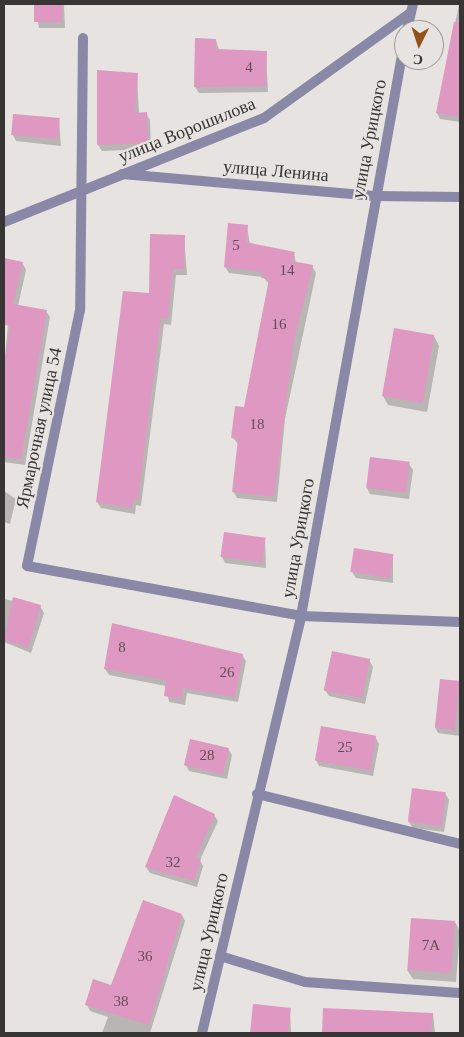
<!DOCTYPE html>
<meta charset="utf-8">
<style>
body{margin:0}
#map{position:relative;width:464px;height:1037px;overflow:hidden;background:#e6e3e1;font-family:"Times New Roman",serif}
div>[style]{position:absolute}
.shadow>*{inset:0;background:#0003}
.building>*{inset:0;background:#df98c2;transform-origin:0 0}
.minor>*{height:10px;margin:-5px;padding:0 5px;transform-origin:5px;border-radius:5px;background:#8a88a7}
.tertiary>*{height:10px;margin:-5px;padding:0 5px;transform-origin:5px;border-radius:5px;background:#8a88a7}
span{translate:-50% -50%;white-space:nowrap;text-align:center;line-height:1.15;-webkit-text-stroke:4.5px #e6e3e1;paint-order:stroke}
.number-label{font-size:15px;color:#614e58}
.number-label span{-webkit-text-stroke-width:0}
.street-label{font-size:18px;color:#373635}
.frame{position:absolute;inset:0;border:5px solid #373635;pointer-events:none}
.north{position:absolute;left:394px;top:20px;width:50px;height:50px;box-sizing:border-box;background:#e6e3e1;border:1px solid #a09e9c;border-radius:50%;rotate:184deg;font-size:14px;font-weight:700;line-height:20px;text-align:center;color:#373635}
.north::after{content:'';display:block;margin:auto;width:18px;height:22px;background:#92531b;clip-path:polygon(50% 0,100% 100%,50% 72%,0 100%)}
</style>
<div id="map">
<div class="shadow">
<i style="clip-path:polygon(35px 4px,64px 4px,65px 28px,39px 28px)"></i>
<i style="clip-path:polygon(459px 4px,460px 4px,460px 122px,440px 119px,437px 113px)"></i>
<i style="clip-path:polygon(216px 40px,219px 50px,266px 52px,268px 92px,199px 93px,195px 87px)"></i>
<i style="clip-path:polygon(137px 74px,139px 114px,146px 114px,150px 120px,151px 149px,102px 151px,98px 145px)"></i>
<i style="clip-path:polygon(59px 120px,61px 146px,16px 141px,13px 135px)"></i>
<i style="clip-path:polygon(247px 227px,250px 244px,294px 253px,296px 263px,312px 266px,316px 273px,285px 419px,277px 502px,237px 498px,233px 491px,239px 445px,233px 438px,245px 409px,269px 284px,263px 277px,229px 273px,225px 267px)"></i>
<i style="clip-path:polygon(184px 236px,187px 275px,176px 275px,171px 325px,164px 324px,141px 506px,136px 505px,135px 514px,101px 508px,97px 502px,150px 295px)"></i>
<i style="clip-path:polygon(4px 259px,23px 264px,26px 270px,18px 306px,46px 311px,50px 317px,25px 465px,4px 462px,4px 369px,10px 302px,4px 301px)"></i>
<i style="clip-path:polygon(434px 336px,439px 346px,427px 412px,388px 405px,383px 396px)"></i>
<i style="clip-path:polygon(409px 464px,413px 470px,409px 499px,370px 494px,367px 488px)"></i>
<i style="clip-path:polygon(4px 491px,16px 499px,10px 524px,4px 522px)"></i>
<i style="clip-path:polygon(265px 539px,266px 568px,225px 563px,222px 557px)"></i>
<i style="clip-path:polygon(393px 555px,393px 583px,356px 578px,352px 572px)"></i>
<i style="clip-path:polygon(4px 599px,40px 606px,44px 613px,31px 653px,4px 642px)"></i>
<i style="clip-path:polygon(242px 655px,246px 661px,238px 702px,187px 693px,185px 705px,169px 702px,166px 686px,109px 675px,105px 669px)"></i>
<i style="clip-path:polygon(369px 660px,373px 667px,365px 704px,329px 696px,325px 690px)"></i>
<i style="clip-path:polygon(441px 680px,460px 683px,460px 736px,438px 733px,435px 727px)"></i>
<i style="clip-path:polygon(376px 738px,379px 744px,373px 776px,319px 766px,316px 760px)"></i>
<i style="clip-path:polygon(228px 749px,232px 755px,227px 779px,189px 771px,185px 764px)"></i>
<i style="clip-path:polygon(445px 793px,449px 800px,444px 832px,413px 828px,409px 822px)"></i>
<i style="clip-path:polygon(214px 815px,218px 821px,200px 860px,203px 866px,197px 887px,150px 873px,146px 867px)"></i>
<i style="clip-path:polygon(182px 915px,185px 921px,150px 1033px,102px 1033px,108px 1017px,90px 1011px,87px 1005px,112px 986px)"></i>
<i style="clip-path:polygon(455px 922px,460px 931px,456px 982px,413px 979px,407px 970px)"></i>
<i style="clip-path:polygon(254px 1005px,290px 1009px,291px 1033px,253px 1033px)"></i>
<i style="clip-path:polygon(330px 1009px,433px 1014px,435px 1033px,329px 1033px)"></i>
</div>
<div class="building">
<i style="left:34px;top:4px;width:28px;height:18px"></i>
<i style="clip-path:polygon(454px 22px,460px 22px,460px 117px,436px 113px)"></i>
<i style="clip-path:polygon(195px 38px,216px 39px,216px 49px,267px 51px,266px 86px,194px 87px)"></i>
<i style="clip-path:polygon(97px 70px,138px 73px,135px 113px,147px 112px,148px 143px,97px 145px)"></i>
<i style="left:13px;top:114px;width:47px;height:21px;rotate:5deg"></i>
<i style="clip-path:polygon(228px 223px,248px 225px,246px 242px,295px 252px,292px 261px,313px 265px,294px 340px,274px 497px,232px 492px,238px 439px,231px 438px,235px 406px,244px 407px,269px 279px,261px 278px,263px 272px,224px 267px)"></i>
<i style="clip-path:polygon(150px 234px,185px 235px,184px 269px,173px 269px,168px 319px,161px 318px,138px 500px,133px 499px,132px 508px,96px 502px,123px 291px,149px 293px)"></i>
<i style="clip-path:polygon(4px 258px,23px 262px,13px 304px,47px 310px,21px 459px,4px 457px,4px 364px,10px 326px,5px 325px,4px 315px)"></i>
<i style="left:394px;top:328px;width:41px;height:69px;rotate:10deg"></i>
<i style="left:370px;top:457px;width:40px;height:31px;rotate:7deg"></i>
<i style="left:224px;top:532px;width:42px;height:25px;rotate:8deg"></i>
<i style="left:354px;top:548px;width:40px;height:24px;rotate:9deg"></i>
<i style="clip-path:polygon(13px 597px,41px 605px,28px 648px,4px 640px)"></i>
<i style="clip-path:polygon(112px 623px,243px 654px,235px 697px,183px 688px,182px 699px,164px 696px,166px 680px,104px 669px)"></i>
<i style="left:332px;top:651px;width:39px;height:40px;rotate:12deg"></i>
<i style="left:440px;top:679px;width:20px;height:49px;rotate:6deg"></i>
<i style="left:321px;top:726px;width:56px;height:35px;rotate:10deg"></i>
<i style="left:190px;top:739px;width:40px;height:27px;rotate:13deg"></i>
<i style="left:412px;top:788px;width:34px;height:34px;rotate:7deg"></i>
<i style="clip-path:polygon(174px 795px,215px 814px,196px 857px,201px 858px,194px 881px,145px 867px)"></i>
<i style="clip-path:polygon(143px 900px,182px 914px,149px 1025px,85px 1005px,93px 979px,111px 985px)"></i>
<i style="left:411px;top:918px;width:44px;height:52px;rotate:4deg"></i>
<i style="clip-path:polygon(253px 1004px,291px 1008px,288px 1033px,250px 1033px)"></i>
<i style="clip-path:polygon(323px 1008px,433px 1013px,431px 1033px,322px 1033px)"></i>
</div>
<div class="minor">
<i style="left:83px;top:38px;width:272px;rotate:90.6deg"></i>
<i style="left:80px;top:310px;width:261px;rotate:101.7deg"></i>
<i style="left:27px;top:566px;width:279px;rotate:10.3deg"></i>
<i style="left:301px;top:616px;width:159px;rotate:2.2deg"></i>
<i style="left:122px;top:174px;width:253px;rotate:5deg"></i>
<i style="left:374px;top:196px;width:86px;rotate:0.7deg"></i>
<i style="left:257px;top:794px;width:209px;rotate:13.8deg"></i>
<i style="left:220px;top:956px;width:89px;rotate:17deg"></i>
<i style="left:305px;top:982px;width:155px;rotate:4.1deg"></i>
</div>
<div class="tertiary">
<i style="left:407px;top:30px;width:27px;rotate:-77deg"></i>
<i style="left:4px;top:222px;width:280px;rotate:-21.8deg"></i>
<i style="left:264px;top:118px;width:180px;rotate:-35.7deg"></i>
<i style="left:202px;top:1033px;width:429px;rotate:-76.6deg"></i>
<i style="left:301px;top:616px;width:581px;rotate:-79.79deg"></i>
</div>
<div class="number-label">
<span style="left:249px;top:68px">4</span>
<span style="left:236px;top:246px">5</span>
<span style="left:287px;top:271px">14</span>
<span style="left:279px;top:325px">16</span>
<span style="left:257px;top:425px">18</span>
<span style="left:122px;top:648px">8</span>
<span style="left:227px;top:673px">26</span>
<span style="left:345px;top:748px">25</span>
<span style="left:207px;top:756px">28</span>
<span style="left:173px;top:863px">32</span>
<span style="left:431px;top:946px">7А</span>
<span style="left:145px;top:957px">36</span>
<span style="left:121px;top:1002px">38</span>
</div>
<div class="street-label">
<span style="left:187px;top:130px;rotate:-22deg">улица Ворошилова</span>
<span style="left:369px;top:139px;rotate:-79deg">улица Урицкого</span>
<span style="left:276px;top:171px;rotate:5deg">улица Ленина</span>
<span style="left:39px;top:428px;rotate:-78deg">Ярмарочная улица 54</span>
<span style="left:298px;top:538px;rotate:-80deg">улица Урицкого</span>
<span style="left:209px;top:932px;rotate:-77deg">улица Урицкого</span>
</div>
<div class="frame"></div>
<div class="north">С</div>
</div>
